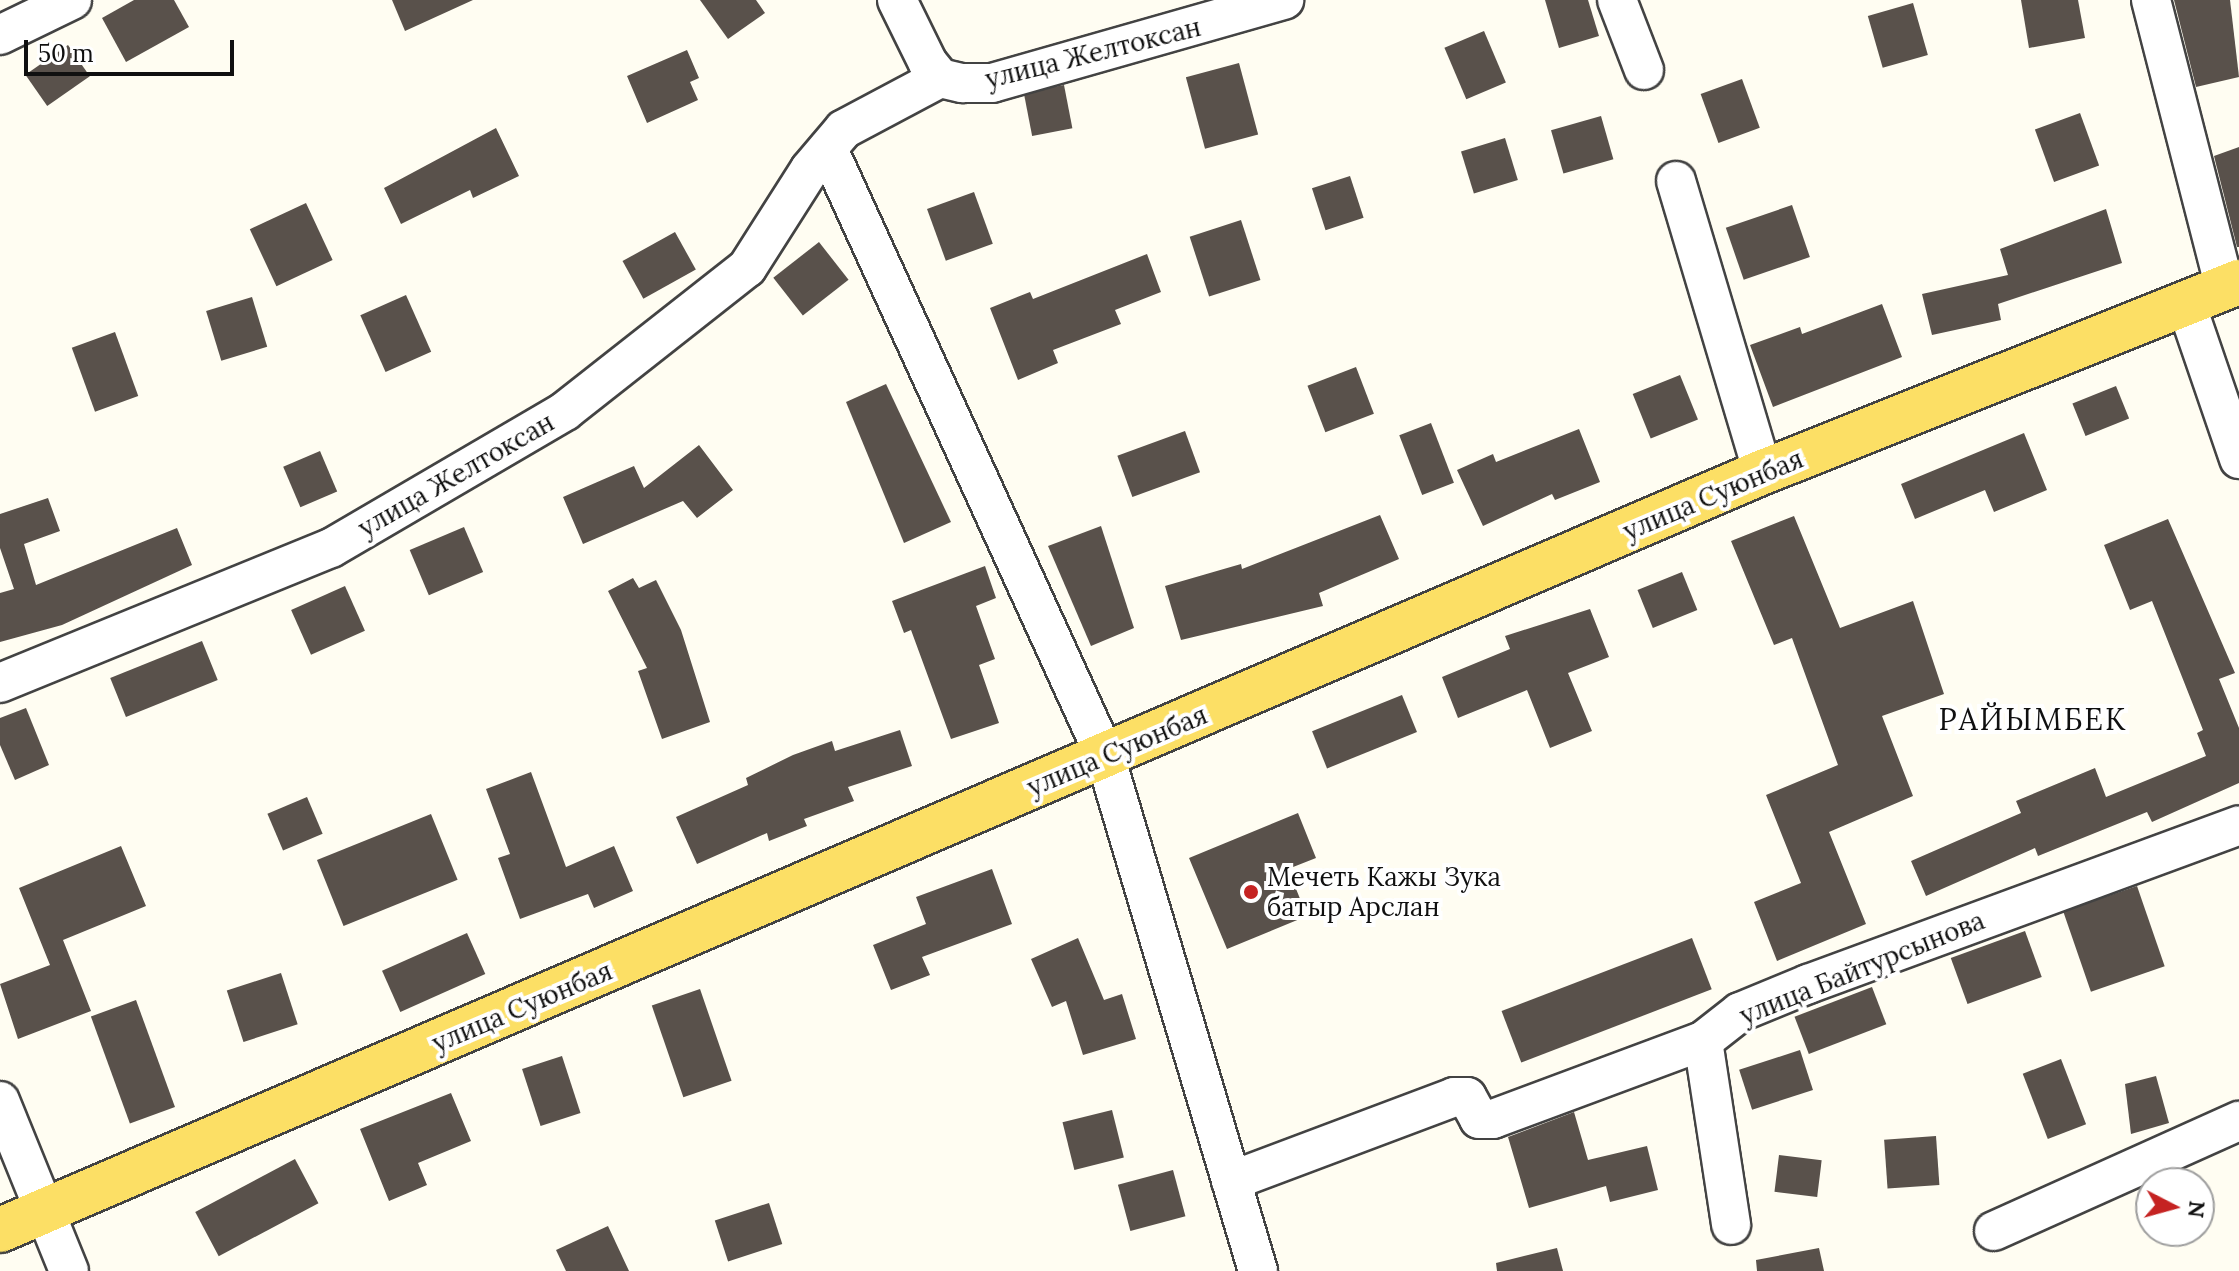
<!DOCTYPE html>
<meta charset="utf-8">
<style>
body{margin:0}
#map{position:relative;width:2239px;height:1271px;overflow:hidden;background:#fffdf2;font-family:Lora,serif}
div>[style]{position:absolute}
.building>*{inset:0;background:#59514b;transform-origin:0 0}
.roads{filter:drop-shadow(2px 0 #434343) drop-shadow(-2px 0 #434343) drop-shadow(0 2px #434343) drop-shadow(0 -2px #434343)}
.minor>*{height:38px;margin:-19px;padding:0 19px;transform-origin:19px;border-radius:19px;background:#fff}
.major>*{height:44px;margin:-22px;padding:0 22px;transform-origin:22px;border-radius:22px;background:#fcdf65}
.dots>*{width:22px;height:22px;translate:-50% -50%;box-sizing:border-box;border:4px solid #fff;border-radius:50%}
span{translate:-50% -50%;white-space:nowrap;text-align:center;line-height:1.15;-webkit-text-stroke:8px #fff;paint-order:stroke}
.street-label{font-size:26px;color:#101010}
.poi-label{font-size:26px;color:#101010}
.left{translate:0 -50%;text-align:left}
.quarter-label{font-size:30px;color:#101010;letter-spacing:2px}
.north{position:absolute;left:2135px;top:1167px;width:80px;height:80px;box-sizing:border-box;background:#fff;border:2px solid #9f9f9f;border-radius:50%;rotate:96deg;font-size:22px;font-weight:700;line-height:32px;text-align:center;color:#101010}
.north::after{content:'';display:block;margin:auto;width:28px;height:36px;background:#c52322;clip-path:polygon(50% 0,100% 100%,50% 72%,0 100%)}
.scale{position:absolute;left:24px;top:40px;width:210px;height:36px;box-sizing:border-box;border:4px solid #101010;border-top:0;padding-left:10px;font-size:24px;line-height:28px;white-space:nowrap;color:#101010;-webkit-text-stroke:6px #fff;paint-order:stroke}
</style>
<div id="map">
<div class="building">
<i style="clip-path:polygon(134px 0,174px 0,189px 27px,126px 62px,102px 18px)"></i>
<i style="clip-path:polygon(392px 0,473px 0,405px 31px)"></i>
<i style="clip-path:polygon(700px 0,756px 0,765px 13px,728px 39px)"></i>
<i style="clip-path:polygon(1545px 0,1588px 0,1599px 36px,1559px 48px)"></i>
<i style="clip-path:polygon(2021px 0,2078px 0,2085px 38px,2029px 48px)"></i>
<i style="clip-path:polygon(2174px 0,2230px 0,2239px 77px,2196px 87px)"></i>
<i style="left:1913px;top:3px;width:54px;height:47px;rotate:74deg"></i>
<i style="left:1484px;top:31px;width:56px;height:43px;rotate:67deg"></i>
<i style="left:68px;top:45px;width:38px;height:52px;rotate:55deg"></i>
<i style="clip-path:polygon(687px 50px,699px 78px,690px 82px,698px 100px,647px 123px,627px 76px)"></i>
<i style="left:1239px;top:63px;width:74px;height:55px;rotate:75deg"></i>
<i style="left:1742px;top:79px;width:52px;height:44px;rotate:70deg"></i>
<i style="left:1064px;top:85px;width:44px;height:41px;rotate:79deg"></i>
<i style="left:2080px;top:113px;width:56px;height:48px;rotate:70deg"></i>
<i style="left:1601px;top:116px;width:45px;height:52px;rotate:74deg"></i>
<i style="clip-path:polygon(496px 128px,519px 176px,473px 198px,470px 190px,401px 224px,384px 188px)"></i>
<i style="left:1505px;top:138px;width:44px;height:46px;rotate:73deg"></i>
<i style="clip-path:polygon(2239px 147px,2239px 247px,2237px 247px,2214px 156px)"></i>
<i style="left:1350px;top:176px;width:44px;height:40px;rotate:72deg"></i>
<i style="left:974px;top:192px;width:55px;height:50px;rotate:70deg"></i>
<i style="left:306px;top:203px;width:63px;height:62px;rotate:65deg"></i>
<i style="left:1792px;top:205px;width:55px;height:70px;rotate:71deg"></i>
<i style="clip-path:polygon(2106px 209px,2122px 263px,1998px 304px,2001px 320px,1932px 335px,1922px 294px,2008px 275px,2000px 249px)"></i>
<i style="left:1241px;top:220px;width:63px;height:54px;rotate:72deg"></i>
<i style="left:675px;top:232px;width:43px;height:60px;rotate:61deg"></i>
<i style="left:819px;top:242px;width:48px;height:58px;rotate:52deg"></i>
<i style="clip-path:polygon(1147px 254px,1161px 292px,1115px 310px,1121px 324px,1053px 350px,1058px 363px,1018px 380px,990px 308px,1030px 292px,1033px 299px)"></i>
<i style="left:406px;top:295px;width:62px;height:50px;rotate:66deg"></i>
<i style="left:252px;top:297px;width:52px;height:48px;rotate:73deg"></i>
<i style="clip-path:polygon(1882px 304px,1902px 357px,1773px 407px,1750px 345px,1800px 327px,1802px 334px)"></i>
<i style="left:115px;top:332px;width:68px;height:46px;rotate:70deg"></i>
<i style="left:1356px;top:367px;width:50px;height:52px;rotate:69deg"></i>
<i style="left:1680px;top:375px;width:48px;height:51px;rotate:68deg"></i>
<i style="clip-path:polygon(886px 384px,951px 522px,904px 543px,846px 402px)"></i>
<i style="left:2116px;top:386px;width:35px;height:47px;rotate:68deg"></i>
<i style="left:1431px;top:423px;width:64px;height:34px;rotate:69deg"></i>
<i style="clip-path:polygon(1579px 429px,1600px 482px,1555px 500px,1552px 494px,1483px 526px,1457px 470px,1493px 454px,1496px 462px)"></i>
<i style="left:1185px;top:431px;width:44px;height:72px;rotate:70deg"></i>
<i style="clip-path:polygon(2024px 433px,2047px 490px,1994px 512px,1985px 490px,1915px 519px,1901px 484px)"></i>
<i style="clip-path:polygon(699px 445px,733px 490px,697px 518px,683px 501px,583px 544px,563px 497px,634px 466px,644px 488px)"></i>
<i style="left:320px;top:451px;width:44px;height:40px;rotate:67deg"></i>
<i style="clip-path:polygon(48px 498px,60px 531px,24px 544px,36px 585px,177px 528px,192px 565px,62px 625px,0 642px,0 593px,14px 589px,0 548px,0 514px)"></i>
<i style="clip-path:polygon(1380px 515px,1399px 559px,1319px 593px,1323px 606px,1181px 640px,1165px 586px,1241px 564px,1242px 569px)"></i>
<i style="clip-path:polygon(1794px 516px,1840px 628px,1913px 601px,1944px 694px,1882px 716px,1913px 796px,1829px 832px,1866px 924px,1777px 961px,1754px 902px,1801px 883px,1766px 795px,1838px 765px,1792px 638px,1774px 645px,1731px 541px)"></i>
<i style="clip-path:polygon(2168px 519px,2235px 673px,2219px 679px,2239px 728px,2239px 783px,2152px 822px,2147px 812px,2038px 856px,2035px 848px,1926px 896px,1911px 861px,2021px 813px,2016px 801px,2095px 768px,2106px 797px,2206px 756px,2197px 733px,2203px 730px,2152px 601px,2130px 610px,2104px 545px)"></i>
<i style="clip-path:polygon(1101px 526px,1134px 628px,1091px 646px,1048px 546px)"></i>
<i style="left:464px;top:527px;width:49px;height:59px;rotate:67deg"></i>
<i style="clip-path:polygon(985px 566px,996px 598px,976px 606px,995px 659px,979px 665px,999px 723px,951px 739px,911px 630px,904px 633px,892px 601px)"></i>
<i style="left:1682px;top:572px;width:41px;height:48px;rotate:68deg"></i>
<i style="clip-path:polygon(633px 578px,639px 588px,656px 580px,681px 630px,710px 722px,662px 739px,638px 671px,647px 668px,608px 591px)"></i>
<i style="left:345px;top:586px;width:49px;height:59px;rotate:66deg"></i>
<i style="clip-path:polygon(1590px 609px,1609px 657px,1568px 673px,1592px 731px,1550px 748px,1527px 690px,1458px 718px,1442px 677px,1510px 649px,1505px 636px)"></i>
<i style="left:202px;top:641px;width:42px;height:99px;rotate:68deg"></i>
<i style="left:1402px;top:695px;width:40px;height:97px;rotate:68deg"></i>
<i style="clip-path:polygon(26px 708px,49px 765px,15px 780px,0 745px,0 718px)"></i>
<i style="clip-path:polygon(900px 730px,912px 766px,848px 787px,854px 801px,804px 819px,807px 826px,769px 841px,767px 833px,697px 864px,676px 817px,748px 785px,746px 778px,793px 755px,832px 741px,835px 751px)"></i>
<i style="clip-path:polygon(531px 772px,566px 867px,614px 846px,633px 891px,594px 908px,588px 894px,520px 919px,498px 858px,510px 854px,486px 789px)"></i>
<i style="left:307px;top:797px;width:40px;height:43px;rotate:67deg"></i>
<i style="clip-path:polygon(1298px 813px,1316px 858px,1288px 869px,1307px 916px,1227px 949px,1189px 858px)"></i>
<i style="left:431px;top:814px;width:71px;height:123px;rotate:68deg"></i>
<i style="clip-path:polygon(121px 846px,146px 906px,63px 940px,91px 1011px,18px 1039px,0 984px,50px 965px,19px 888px)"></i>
<i style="clip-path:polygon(992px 869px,1012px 924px,922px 957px,930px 975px,891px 990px,873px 945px,926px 924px,916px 897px)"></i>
<i style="left:2137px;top:886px;width:85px;height:78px;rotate:71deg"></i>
<i style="left:2025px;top:931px;width:49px;height:79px;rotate:70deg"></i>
<i style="left:467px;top:933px;width:45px;height:93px;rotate:66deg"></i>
<i style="clip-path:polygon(1078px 938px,1104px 1000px,1122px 994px,1136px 1039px,1083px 1055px,1066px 1001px,1052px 1007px,1031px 959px)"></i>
<i style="left:1692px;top:938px;width:55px;height:204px;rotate:69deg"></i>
<i style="left:281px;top:973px;width:54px;height:57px;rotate:72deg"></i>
<i style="left:1872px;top:987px;width:40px;height:83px;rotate:69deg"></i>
<i style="left:700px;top:989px;width:97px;height:51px;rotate:71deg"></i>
<i style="left:136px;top:1000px;width:114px;height:48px;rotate:70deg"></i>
<i style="left:1800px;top:1050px;width:42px;height:64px;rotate:72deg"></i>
<i style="left:562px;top:1056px;width:60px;height:42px;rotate:72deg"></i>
<i style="left:2061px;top:1059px;width:70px;height:41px;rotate:69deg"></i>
<i style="clip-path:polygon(2156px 1076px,2169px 1123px,2131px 1134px,2125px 1084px)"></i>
<i style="clip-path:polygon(451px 1093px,471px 1141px,418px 1163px,427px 1185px,389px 1201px,360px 1129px)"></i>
<i style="left:1112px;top:1110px;width:49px;height:51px;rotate:76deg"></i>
<i style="clip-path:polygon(1574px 1112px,1588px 1160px,1647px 1146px,1658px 1190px,1610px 1202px,1606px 1186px,1529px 1208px,1508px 1137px)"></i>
<i style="left:1936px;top:1136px;width:49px;height:52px;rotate:86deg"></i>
<i style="left:1779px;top:1155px;width:43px;height:37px;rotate:7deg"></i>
<i style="left:295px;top:1159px;width:50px;height:113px;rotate:62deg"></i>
<i style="left:1173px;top:1170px;width:48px;height:57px;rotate:75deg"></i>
<i style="left:769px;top:1203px;width:43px;height:57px;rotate:72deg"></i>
<i style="clip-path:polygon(608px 1226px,629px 1271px,566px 1271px,556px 1250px)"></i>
<i style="clip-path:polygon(1557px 1248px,1563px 1271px,1497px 1271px,1496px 1263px)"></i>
<i style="clip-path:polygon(1819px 1248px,1824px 1271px,1757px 1271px,1756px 1260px)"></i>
</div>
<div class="roads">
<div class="minor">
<i style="left:897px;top:0;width:70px;rotate:63.8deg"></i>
<i style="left:928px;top:63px;width:19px;rotate:51deg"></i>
<i style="left:940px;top:78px;width:23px;rotate:13deg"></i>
<i style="left:962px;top:83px;width:30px"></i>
<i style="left:992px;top:83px;width:304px;rotate:-15.9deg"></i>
<i style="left:1617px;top:0;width:75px;rotate:68.9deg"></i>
<i style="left:2151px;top:0;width:297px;rotate:75.6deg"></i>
<i style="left:0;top:35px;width:80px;rotate:-25.9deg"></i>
<i style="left:828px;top:149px;width:667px;rotate:65.47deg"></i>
<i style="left:1105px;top:756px;width:537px;rotate:73.45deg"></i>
<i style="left:1676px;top:181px;width:304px;rotate:73.4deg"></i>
<i style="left:2186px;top:304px;width:164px;rotate:71.1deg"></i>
<i style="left:0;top:683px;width:357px;rotate:-22.2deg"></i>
<i style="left:331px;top:548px;width:271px;rotate:-30.3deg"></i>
<i style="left:565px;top:411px;width:231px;rotate:-38.2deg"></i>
<i style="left:747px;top:268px;width:117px;rotate:-57.5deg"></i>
<i style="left:810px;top:169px;width:52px;rotate:-49.6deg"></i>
<i style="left:844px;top:129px;width:109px;rotate:-28deg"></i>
<i style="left:1703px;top:1041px;width:186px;rotate:81.3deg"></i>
<i style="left:0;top:1101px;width:183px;rotate:67.9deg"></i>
<i style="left:1231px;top:1181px;width:238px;rotate:-20.6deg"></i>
<i style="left:1454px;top:1097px;width:13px"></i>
<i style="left:1467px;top:1097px;width:25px;rotate:61deg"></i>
<i style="left:1479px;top:1119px;width:14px"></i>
<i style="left:1493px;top:1119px;width:224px;rotate:-20.4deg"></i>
<i style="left:1703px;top:1041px;width:47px;rotate:-38.1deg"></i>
<i style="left:1740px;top:1012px;width:74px;rotate:-22.4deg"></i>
<i style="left:1808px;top:984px;width:459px;rotate:-20.2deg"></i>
<i style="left:1994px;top:1231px;width:269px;rotate:-24.2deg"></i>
</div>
<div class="major">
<i style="left:0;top:1230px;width:1919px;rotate:-23.27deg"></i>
<i style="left:1763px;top:472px;width:513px;rotate:-21.76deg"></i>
</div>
</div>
<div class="dots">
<i style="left:1251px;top:892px;background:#c52322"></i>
</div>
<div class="street-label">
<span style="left:1093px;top:53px;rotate:-14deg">улица Желтоксан</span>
<span style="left:456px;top:475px;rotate:-30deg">улица Желтоксан</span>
<span style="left:1713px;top:495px;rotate:-23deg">улица Суюнбая</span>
<span style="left:1117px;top:751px;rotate:-23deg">улица Суюнбая</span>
<span style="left:1862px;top:968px;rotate:-22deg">улица Байтурсынова</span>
<span style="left:522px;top:1007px;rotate:-23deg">улица Суюнбая</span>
</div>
<div class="poi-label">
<span class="left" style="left:1267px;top:892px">Мечеть Кажы Зука<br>батыр Арслан</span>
</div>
<div class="quarter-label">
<span style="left:2033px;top:719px">РАЙЫМБЕК</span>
</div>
<div class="north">N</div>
<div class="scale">50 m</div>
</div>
